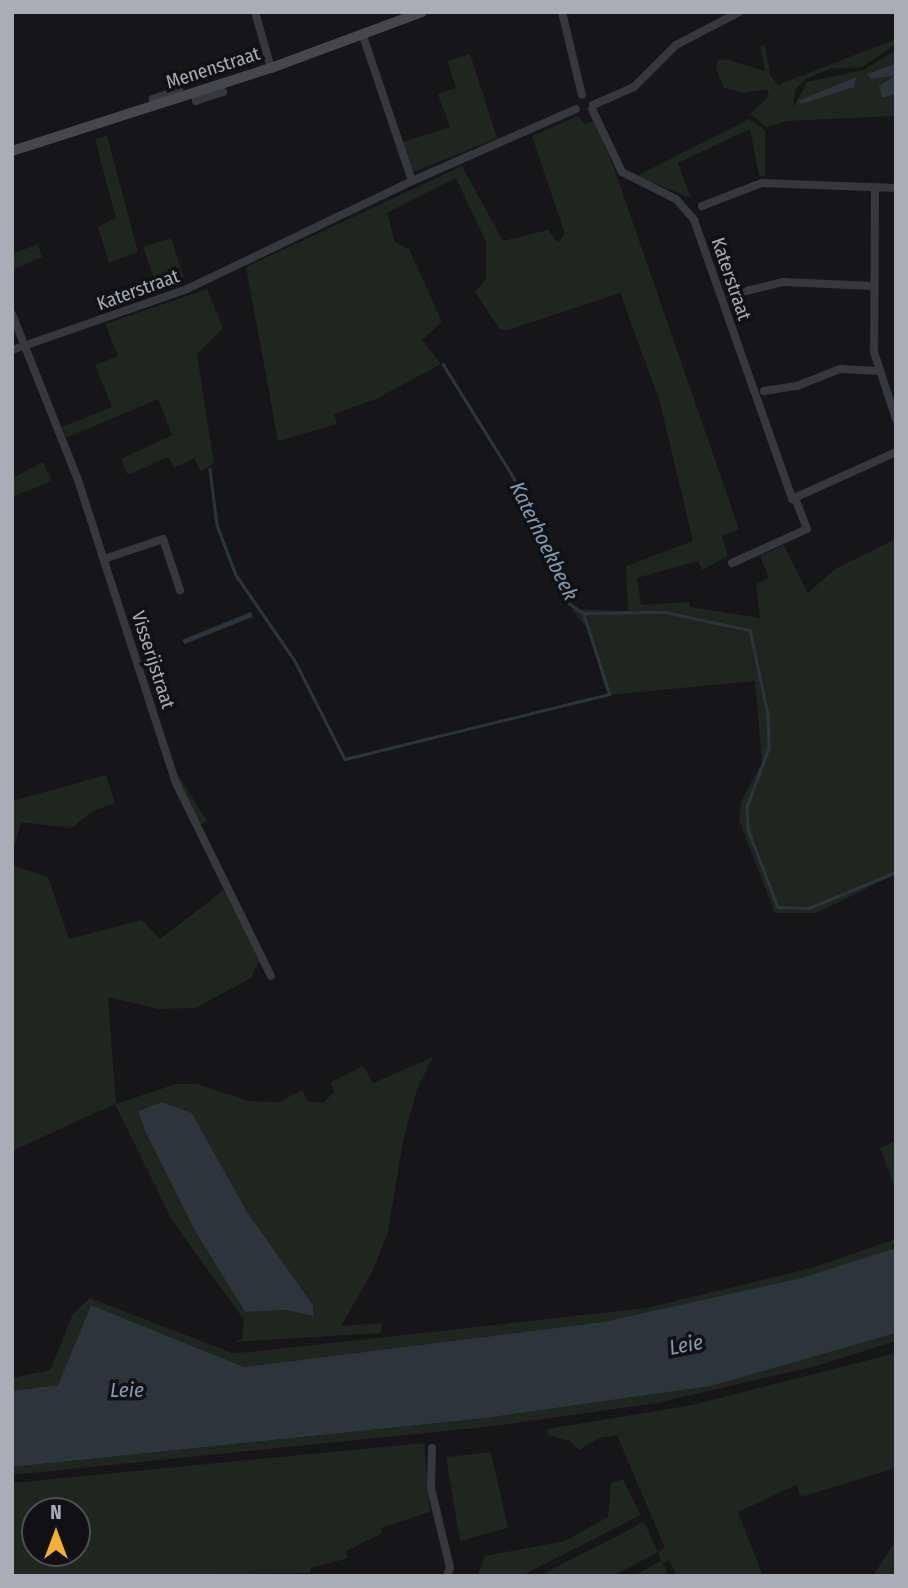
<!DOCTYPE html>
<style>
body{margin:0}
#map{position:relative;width:908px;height:1588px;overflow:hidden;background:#161618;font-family:"Fira Sans Condensed",sans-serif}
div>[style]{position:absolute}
.green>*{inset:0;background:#1e261f;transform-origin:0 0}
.water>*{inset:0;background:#2c353c;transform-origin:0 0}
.stream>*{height:2.5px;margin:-1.25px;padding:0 1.25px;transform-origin:1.25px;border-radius:1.25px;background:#2c353c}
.street>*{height:8px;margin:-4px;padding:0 4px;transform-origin:4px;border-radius:4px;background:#37383d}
.secondary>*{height:10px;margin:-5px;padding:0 5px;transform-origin:5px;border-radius:5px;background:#45474d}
span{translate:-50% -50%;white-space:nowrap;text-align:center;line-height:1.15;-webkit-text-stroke:7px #111113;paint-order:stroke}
.street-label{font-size:19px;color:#a8adb8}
.water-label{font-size:21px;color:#7f9bb3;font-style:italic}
.frame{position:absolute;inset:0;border:14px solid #a8adb8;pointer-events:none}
.north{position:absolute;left:21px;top:1497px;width:70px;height:70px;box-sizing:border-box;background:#111113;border:2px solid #4d4f55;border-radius:50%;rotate:0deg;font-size:19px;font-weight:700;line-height:28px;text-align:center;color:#a8adb8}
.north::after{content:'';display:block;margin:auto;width:24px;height:32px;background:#f2b134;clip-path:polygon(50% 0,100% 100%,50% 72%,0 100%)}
</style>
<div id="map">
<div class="green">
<i style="clip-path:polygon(896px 39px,896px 44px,862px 67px,830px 69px,805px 79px,795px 90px,793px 108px,807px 82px,864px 70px,894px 51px,896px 63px,872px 71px,868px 78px,895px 76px,880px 89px,882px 98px,896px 94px,896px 116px,787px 121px,767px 127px,750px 114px,769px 96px,767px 89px,743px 93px,724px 88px,716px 70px,717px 61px,725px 59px,765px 71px,760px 46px,765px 45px,770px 75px,778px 85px)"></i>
<i style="clip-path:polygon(470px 54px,497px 138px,413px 172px,403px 142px,450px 127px,438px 94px,456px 88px,447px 61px)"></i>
<i style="clip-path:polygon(578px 116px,585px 124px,595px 121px,616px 174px,739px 529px,722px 536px,728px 556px,702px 570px,698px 561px,637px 578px,641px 605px,689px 602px,690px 607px,760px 618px,756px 584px,769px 578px,760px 556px,784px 545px,808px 593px,835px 569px,894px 540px,896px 545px,896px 874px,816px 913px,775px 913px,739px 820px,741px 802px,762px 762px,755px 681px,608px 695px,587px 628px,571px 609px,628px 611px,626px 566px,693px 541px,659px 399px,620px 293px,505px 331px,499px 328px,475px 292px,486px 279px,486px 242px,456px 178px,387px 213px,395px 242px,409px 249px,442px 322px,422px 340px,441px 364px,376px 399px,334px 414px,337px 424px,278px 441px,246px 267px,462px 166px,503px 241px,548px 230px,558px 243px,565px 234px,532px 136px)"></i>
<i style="clip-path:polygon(749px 119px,765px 130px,765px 176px,759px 176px,750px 129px,678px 163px,691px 198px,637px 176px)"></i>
<i style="clip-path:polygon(107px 136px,138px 252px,109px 263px,98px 227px,116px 218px,95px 139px)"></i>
<i style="left:171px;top:238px;width:43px;height:29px;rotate:72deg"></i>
<i style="clip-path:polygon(38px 244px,42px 257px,12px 270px,12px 254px)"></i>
<i style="clip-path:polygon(207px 289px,223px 328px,197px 354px,214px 464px,200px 471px,194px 458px,174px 468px,168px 457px,128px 475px,121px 459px,172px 435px,158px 399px,66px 438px,62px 427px,112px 407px,95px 365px,118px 356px,105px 324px)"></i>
<i style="clip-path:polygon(43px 462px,52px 481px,12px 497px,12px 478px)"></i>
<i style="clip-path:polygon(177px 773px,207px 821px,198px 826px,183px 793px)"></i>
<i style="clip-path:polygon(106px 775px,115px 803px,91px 812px,72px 828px,21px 822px,12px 855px,12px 801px)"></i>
<i style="clip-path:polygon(evenodd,12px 865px,48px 877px,69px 939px,142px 920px,160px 939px,224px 890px,259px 961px,251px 978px,195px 1008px,158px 1009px,108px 997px,116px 1104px,176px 1084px,197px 1084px,249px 1101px,279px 1102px,302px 1090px,308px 1101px,323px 1103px,334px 1092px,331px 1082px,363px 1066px,373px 1083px,433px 1057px,417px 1089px,403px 1141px,388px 1232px,373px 1270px,341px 1326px,382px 1323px,381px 1333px,235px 1342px,242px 1339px,244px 1320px,172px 1220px,115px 1104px,12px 1151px,12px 865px,162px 1102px,192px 1113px,247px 1213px,313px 1305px,314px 1315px,286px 1310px,245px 1312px,195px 1231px,145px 1131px,138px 1111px,162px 1102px)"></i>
<i style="clip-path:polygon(896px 1141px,896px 1190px,880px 1148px)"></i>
<i style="clip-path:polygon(896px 1239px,891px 1250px,801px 1278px,603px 1322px,244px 1367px,91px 1305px,58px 1385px,12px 1391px,12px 1378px,50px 1370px,73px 1314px,90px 1298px,232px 1353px,249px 1352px,647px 1308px,811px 1268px)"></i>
<i style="clip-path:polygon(896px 1333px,896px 1341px,816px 1366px,657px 1403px,494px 1426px,12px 1475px,12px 1467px,486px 1418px,711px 1386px)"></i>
<i style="clip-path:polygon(896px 1353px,896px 1468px,801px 1497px,796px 1485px,738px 1512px,763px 1576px,677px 1576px,669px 1560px,663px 1563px,669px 1576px,633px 1576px,661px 1561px,658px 1552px,613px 1576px,539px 1576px,644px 1522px,658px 1552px,665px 1548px,617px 1435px,599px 1438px,579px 1450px,570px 1441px,548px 1435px,547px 1429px,692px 1405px)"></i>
<i style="clip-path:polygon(evenodd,424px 1443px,430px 1512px,381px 1528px,382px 1533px,346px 1551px,348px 1558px,311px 1568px,310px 1573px,12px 1576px,12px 1483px,424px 1443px,35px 1511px,77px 1511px,77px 1553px,35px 1553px,35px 1511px)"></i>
<i style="clip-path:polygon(491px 1452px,508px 1528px,460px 1541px,446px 1457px)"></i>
<i style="clip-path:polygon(623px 1479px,641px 1515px,521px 1576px,477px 1576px,485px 1556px,565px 1541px,608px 1517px,611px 1483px)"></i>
<i style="clip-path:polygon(896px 1540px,896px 1576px,872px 1576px,873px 1576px)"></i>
</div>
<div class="water">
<i style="clip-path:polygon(896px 63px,896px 94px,882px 98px,879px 86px,895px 76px,871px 79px,867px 74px)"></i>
<i style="clip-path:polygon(856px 77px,854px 87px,801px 104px,798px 101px)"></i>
<i style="left:251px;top:612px;width:5px;height:74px;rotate:68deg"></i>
<i style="clip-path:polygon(162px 1102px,192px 1113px,247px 1212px,313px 1305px,314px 1316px,286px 1310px,245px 1312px,195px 1231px,145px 1131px,138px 1111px)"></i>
<i style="clip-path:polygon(896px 1248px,896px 1333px,711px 1386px,486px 1418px,12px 1467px,12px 1391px,58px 1385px,91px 1305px,244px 1367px,603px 1322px,801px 1278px)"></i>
</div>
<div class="stream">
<i style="left:443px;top:364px;width:134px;rotate:58.1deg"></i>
<i style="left:514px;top:478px;width:137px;rotate:66.3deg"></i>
<i style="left:569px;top:603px;width:17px;rotate:36deg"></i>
<i style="left:583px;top:613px;width:82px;rotate:-0.7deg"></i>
<i style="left:665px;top:612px;width:87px;rotate:12deg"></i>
<i style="left:750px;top:630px;width:86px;rotate:77.9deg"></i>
<i style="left:768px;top:714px;width:34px;rotate:88deg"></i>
<i style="left:769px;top:748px;width:63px;rotate:110.4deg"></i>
<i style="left:747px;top:807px;width:22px;rotate:87deg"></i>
<i style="left:748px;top:829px;width:84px;rotate:69deg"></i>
<i style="left:778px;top:907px;width:31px;rotate:2deg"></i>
<i style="left:809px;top:908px;width:94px;rotate:-22.5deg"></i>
<i style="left:210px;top:469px;width:56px;rotate:82.9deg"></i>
<i style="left:217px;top:525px;width:53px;rotate:69.2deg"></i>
<i style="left:236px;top:575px;width:104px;rotate:55.5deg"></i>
<i style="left:295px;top:661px;width:110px;rotate:63deg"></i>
<i style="left:345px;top:759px;width:272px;rotate:-13.8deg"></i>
<i style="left:609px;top:694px;width:85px;rotate:-107.8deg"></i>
</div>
<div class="street">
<i style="left:255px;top:12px;width:58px;rotate:74.1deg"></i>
<i style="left:562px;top:12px;width:85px;rotate:76.5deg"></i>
<i style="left:363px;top:36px;width:153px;rotate:71.3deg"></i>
<i style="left:179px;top:90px;width:3px;rotate:90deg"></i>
<i style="left:179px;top:93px;width:27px;rotate:163deg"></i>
<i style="left:153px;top:101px;width:2px;rotate:-90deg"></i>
<i style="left:153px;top:99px;width:28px;rotate:-19deg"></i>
<i style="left:221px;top:90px;width:3px;rotate:45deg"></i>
<i style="left:223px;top:92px;width:28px;rotate:162deg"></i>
<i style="left:196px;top:101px;width:2px;rotate:-90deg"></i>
<i style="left:196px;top:99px;width:27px;rotate:-20deg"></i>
<i style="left:593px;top:105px;width:45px;rotate:-23.7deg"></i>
<i style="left:634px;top:87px;width:59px;rotate:-45deg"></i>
<i style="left:676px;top:45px;width:71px;rotate:-27.6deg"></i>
<i style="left:592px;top:109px;width:70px;rotate:64.5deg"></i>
<i style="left:622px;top:172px;width:60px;rotate:26.6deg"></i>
<i style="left:676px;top:199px;width:28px;rotate:49deg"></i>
<i style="left:694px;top:220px;width:296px;rotate:70.6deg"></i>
<i style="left:792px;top:499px;width:114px;rotate:-24.3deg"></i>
<i style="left:875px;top:188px;width:164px;rotate:90.3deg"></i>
<i style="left:874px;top:352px;width:71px;rotate:71.8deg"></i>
<i style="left:702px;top:206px;width:64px;rotate:-21deg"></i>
<i style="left:762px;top:183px;width:134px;rotate:2.1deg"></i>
<i style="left:730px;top:295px;width:55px;rotate:-13.8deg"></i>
<i style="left:783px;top:282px;width:90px;rotate:2.5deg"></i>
<i style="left:12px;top:314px;width:179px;rotate:68.3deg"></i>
<i style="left:78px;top:480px;width:318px;rotate:72.1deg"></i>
<i style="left:176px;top:783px;width:215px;rotate:63.8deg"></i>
<i style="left:12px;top:350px;width:185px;rotate:-19.2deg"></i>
<i style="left:187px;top:289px;width:250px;rotate:-25.6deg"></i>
<i style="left:412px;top:181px;width:179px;rotate:-23.7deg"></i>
<i style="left:764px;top:391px;width:33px;rotate:-9deg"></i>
<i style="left:797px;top:386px;width:46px;rotate:-21.6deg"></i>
<i style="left:840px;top:369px;width:38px;rotate:3deg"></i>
<i style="left:104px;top:559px;width:62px;rotate:-18.7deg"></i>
<i style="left:163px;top:539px;width:54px;rotate:71.6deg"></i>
<i style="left:732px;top:563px;width:82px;rotate:-24.4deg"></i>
<i style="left:807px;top:529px;width:31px;rotate:-111deg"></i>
<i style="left:432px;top:1448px;width:40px;rotate:91.4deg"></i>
<i style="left:431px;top:1488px;width:82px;rotate:76.6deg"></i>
<i style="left:450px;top:1568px;width:9px;rotate:111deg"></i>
</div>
<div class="secondary">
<i style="left:12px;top:151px;width:272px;rotate:-17.8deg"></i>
<i style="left:271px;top:68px;width:161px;rotate:-20.3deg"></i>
</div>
<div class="street-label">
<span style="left:213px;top:68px;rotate:-18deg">Menenstraat</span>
<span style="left:731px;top:279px;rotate:71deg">Katerstraat</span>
<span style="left:138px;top:290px;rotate:-20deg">Katerstraat</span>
<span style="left:153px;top:660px;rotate:72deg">Visserijstraat</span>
</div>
<div class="water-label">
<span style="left:544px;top:541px;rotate:64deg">Katerhoekbeek</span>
<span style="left:686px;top:1345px;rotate:-11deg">Leie</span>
<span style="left:127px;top:1390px">Leie</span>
</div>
<div class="frame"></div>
<div class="north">N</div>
</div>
